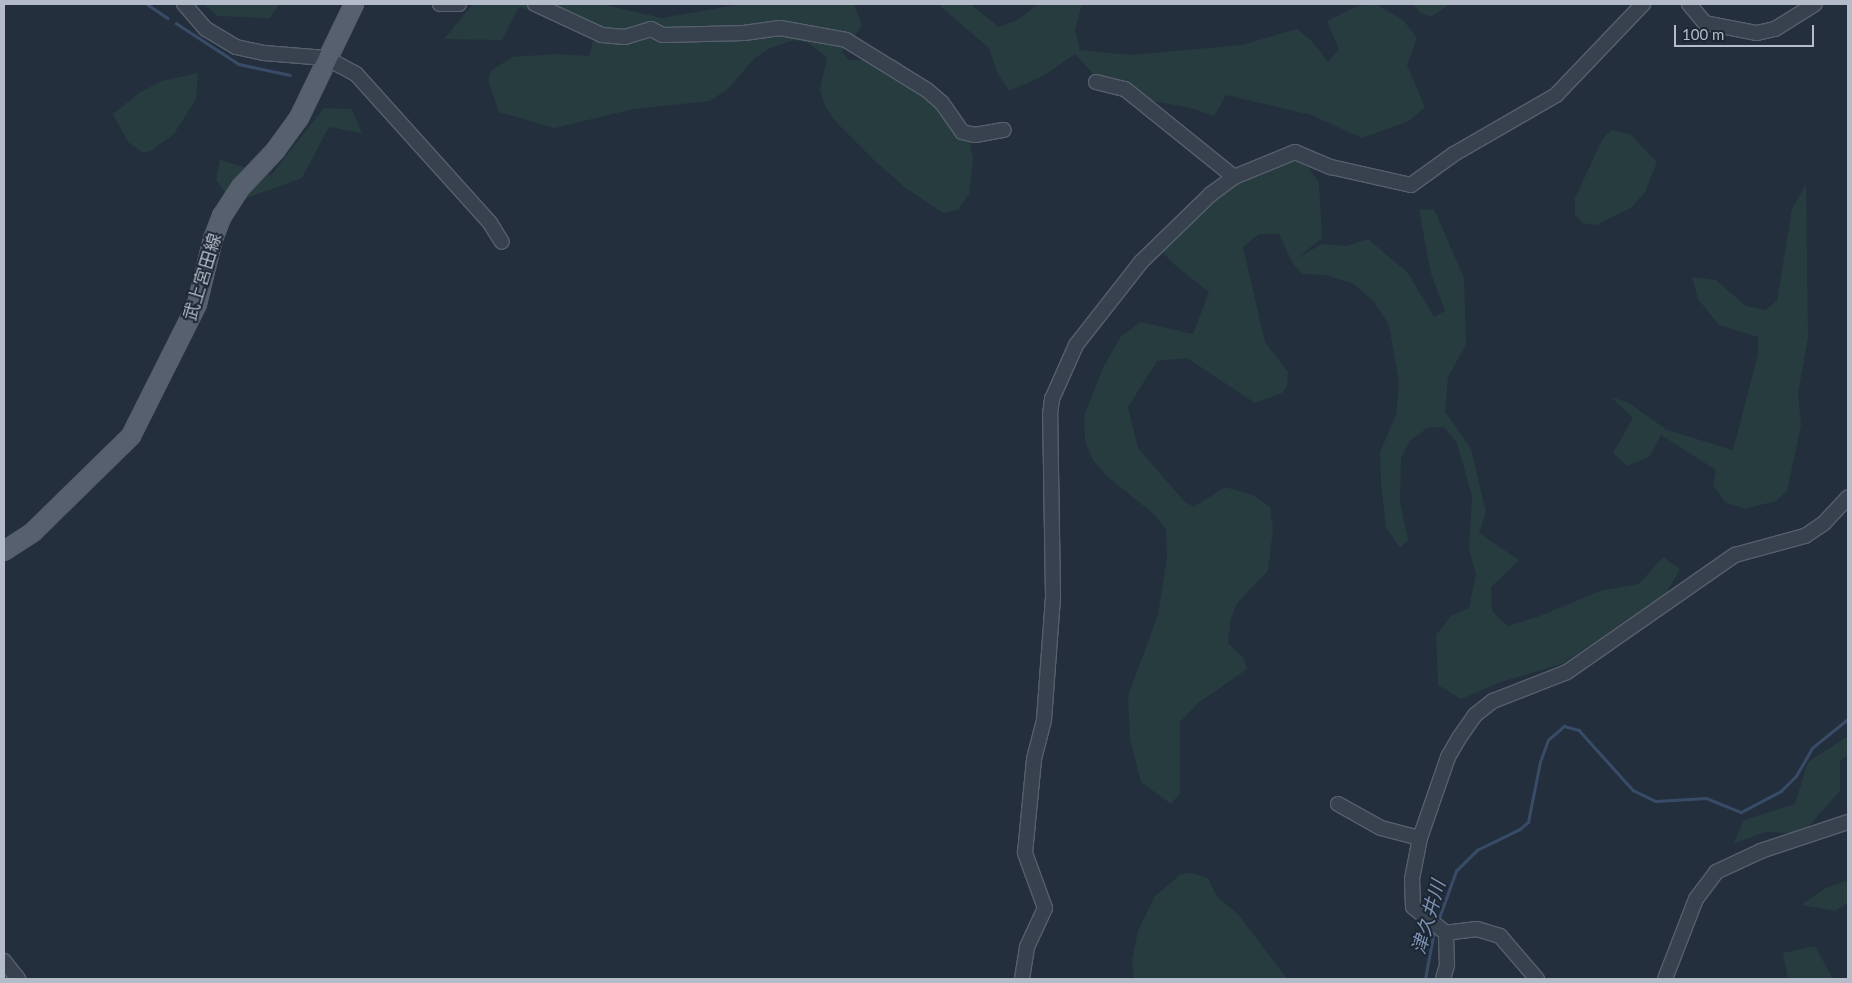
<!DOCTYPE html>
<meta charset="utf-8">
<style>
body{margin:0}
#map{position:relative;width:1852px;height:983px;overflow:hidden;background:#242f3e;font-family:Lato,"Noto Sans JP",sans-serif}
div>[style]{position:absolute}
.green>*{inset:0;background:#263c3f}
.stream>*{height:2.5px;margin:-1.25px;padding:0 1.25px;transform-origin:1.25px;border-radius:1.25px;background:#394c67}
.roads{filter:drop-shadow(1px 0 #565f6c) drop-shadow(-1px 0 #565f6c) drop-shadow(0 1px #565f6c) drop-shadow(0 -1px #565f6c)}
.minor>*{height:14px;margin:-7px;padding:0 7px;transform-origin:7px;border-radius:7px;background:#38414e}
.major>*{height:18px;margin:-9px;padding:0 9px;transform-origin:9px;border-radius:9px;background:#56606e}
span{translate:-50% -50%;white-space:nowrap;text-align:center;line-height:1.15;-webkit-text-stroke:4px #1d2633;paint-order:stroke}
.street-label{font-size:18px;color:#b4bcc9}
.water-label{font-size:19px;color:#7c92b1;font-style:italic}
.frame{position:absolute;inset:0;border:5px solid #b4bcc9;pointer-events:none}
.scale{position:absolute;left:1674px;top:25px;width:140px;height:22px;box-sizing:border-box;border:2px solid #b4bcc9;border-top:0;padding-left:6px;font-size:15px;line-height:18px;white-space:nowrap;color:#b4bcc9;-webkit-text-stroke:4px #1d2633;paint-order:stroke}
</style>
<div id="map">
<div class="green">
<i style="clip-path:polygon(204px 4px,279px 4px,270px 18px,217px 16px)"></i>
<i style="clip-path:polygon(473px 4px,601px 4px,662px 18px,742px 4px,854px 4px,862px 26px,842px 52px,848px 60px,896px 59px,950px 102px,969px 135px,973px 160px,969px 194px,958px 210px,943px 213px,907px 189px,877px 163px,836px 122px,825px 106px,820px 90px,827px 57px,808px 43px,794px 40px,768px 49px,754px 59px,729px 88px,710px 101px,634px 109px,554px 128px,499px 112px,488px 80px,491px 71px,512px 57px,556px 54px,589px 56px,596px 29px,519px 7px,502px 40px,444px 39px)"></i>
<i style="clip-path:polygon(938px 4px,970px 4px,999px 27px,1017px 20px,1038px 4px,1082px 4px,1075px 30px,1080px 50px,1130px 55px,1242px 45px,1297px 29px,1312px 41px,1328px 62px,1339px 50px,1327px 21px,1357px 6px,1376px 4px,1404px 21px,1417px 38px,1407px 65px,1425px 107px,1409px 121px,1362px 138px,1311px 115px,1226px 95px,1214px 116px,1191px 108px,1112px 94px,1075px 54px,1043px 76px,1009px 91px,997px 72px,989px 48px)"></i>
<i style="clip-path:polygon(1413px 4px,1450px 4px,1431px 17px,1420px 13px)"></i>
<i style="clip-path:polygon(198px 73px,196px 99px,174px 134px,151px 151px,143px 153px,128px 142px,113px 114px,139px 93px,162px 81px)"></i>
<i style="clip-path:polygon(324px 108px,352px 109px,362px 133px,329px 127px,302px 178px,239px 201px,228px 197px,216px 180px,220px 160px,271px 175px)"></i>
<i style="clip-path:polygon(1611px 130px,1630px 134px,1657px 162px,1645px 192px,1631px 208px,1596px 225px,1582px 223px,1575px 214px,1575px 198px,1602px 140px)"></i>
<i style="clip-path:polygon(1303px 159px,1319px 183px,1322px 238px,1296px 259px,1322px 244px,1346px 246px,1368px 239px,1408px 273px,1434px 317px,1445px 311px,1431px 273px,1419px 210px,1434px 209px,1464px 278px,1466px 344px,1448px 377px,1445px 412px,1471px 449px,1486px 512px,1479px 533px,1519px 560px,1491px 587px,1492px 611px,1508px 626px,1540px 616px,1600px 591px,1639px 584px,1663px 557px,1680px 569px,1666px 593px,1562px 664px,1501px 682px,1461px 699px,1438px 685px,1436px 635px,1451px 616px,1469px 608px,1476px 574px,1469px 550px,1472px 496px,1457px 443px,1444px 427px,1427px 428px,1410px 441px,1401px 458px,1400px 502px,1408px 540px,1400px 548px,1386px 528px,1381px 483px,1380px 452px,1396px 415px,1399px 382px,1389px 325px,1374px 302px,1354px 284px,1326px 275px,1302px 274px,1292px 262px,1279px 234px,1259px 234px,1243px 247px,1265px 342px,1288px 372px,1287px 386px,1282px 393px,1255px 403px,1187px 358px,1157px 361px,1128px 407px,1138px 448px,1184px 501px,1194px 507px,1225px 487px,1253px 495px,1270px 507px,1273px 529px,1268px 571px,1237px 603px,1231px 618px,1228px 643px,1244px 659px,1247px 669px,1197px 704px,1180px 722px,1180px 793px,1171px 804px,1141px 782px,1130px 739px,1128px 696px,1158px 615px,1167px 557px,1166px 530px,1155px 515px,1108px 477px,1093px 460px,1085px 441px,1084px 416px,1103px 368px,1121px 336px,1141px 322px,1193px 334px,1209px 292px,1177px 267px,1161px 251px,1223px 194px,1267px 163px)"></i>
<i style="clip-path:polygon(1806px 184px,1808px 338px,1798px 393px,1801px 425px,1787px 491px,1776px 501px,1745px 509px,1725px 502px,1713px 485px,1716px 470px,1661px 435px,1649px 457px,1627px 466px,1613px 453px,1633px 418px,1611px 397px,1629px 403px,1667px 430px,1733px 450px,1758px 354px,1758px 337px,1719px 325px,1698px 299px,1692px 277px,1716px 280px,1746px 306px,1765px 310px,1777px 301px,1792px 209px)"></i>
<i style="clip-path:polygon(1848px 736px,1848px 756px,1840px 760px,1840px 791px,1807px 828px,1797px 833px,1765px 832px,1733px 844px,1744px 820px,1795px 804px,1808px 762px)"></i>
<i style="clip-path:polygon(1191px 873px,1208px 878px,1217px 897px,1238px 914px,1287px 979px,1134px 979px,1132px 960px,1138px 931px,1155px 896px,1181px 874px)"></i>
<i style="clip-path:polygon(1848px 880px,1848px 903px,1835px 911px,1801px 905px,1826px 888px)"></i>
<i style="clip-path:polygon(1815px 946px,1833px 979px,1788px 979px,1783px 953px)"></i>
</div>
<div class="stream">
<i style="left:147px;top:4px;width:25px;rotate:34deg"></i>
<i style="left:176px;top:23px;width:75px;rotate:33.1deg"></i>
<i style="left:239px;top:64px;width:52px;rotate:12.2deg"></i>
<i style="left:1438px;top:921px;width:53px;rotate:-70.2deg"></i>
<i style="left:1456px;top:871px;width:30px;rotate:-45deg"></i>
<i style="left:1477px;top:850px;width:48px;rotate:-26deg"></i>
<i style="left:1520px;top:829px;width:11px;rotate:-41deg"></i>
<i style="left:1528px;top:822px;width:61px;rotate:-78.7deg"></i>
<i style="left:1540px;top:762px;width:23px;rotate:-70deg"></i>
<i style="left:1548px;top:740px;width:21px;rotate:-41deg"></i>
<i style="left:1564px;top:726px;width:16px;rotate:15deg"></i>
<i style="left:1579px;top:730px;width:81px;rotate:48deg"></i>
<i style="left:1633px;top:790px;width:25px;rotate:26deg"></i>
<i style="left:1656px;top:801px;width:50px;rotate:-3.4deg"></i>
<i style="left:1706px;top:798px;width:38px;rotate:22deg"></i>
<i style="left:1741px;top:812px;width:45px;rotate:-27.7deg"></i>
<i style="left:1781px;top:791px;width:21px;rotate:-45deg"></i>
<i style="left:1796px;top:776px;width:32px;rotate:-60deg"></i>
<i style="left:1812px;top:748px;width:46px;rotate:-38.9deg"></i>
<i style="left:1425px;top:979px;width:49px;rotate:-79.4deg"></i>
</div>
<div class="roads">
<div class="minor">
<i style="left:184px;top:4px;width:33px;rotate:49deg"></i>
<i style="left:206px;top:29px;width:35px;rotate:31deg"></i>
<i style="left:236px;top:47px;width:29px;rotate:12deg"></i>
<i style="left:264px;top:53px;width:62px;rotate:4.6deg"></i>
<i style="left:326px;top:58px;width:34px;rotate:28deg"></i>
<i style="left:356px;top:74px;width:200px;rotate:48deg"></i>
<i style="left:490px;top:223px;width:22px;rotate:58deg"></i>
<i style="left:440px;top:4px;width:19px"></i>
<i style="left:535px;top:4px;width:74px;rotate:24.8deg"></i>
<i style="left:602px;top:35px;width:23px;rotate:5deg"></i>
<i style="left:625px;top:37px;width:27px;rotate:-17deg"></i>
<i style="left:651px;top:29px;width:13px;rotate:27deg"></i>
<i style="left:663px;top:35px;width:81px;rotate:-1.4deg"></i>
<i style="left:744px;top:33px;width:36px;rotate:-8deg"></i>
<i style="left:780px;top:28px;width:67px;rotate:10.3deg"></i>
<i style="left:846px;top:40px;width:95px;rotate:31.7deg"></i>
<i style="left:927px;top:90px;width:20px;rotate:41deg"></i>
<i style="left:942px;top:103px;width:35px;rotate:55deg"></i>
<i style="left:962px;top:132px;width:13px;rotate:13deg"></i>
<i style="left:975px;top:135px;width:29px;rotate:-10deg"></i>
<i style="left:1689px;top:4px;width:25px;rotate:50deg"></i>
<i style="left:1705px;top:23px;width:53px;rotate:10.9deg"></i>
<i style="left:1757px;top:33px;width:18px;rotate:-13deg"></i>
<i style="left:1775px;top:29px;width:47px;rotate:-32deg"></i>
<i style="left:1096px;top:82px;width:30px;rotate:14deg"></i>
<i style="left:1125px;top:89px;width:140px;rotate:38.9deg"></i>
<i style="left:1338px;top:804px;width:49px;rotate:29.2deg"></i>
<i style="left:1381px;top:828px;width:40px;rotate:14.4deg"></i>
<i style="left:4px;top:961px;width:23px;rotate:52deg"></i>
<i style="left:1022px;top:979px;width:32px;rotate:-81deg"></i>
<i style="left:1027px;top:947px;width:43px;rotate:-65.2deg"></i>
<i style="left:1045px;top:908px;width:59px;rotate:-110deg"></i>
<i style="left:1025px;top:853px;width:94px;rotate:-84.5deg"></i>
<i style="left:1034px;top:759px;width:40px;rotate:-75.6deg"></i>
<i style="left:1044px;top:720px;width:124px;rotate:-85.8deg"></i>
<i style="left:1053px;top:596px;width:181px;rotate:-90.9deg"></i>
<i style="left:1050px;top:415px;width:16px;rotate:-83deg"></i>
<i style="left:1052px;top:399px;width:59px;rotate:-66deg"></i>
<i style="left:1076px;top:345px;width:105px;rotate:-51.9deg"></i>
<i style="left:1141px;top:262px;width:98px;rotate:-44.2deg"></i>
<i style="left:1211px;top:194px;width:29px;rotate:-36deg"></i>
<i style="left:1234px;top:177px;width:66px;rotate:-22.3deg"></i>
<i style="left:1295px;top:152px;width:39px;rotate:23deg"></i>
<i style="left:1331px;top:167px;width:82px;rotate:12.7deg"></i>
<i style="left:1411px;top:185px;width:53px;rotate:-35.8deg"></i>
<i style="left:1454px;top:154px;width:118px;rotate:-30deg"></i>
<i style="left:1556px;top:95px;width:126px;rotate:-46.3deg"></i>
<i style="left:1443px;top:979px;width:15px;rotate:-74deg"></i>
<i style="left:1447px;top:965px;width:32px;rotate:-92deg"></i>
<i style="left:1537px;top:979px;width:57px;rotate:-130.7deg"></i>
<i style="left:1500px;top:936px;width:24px;rotate:-163deg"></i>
<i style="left:1477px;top:929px;width:31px;rotate:173deg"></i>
<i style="left:1446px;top:933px;width:42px;rotate:-141.8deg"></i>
<i style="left:1413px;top:907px;width:28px;rotate:-92deg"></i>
<i style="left:1412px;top:879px;width:42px;rotate:-79deg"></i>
<i style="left:1420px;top:838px;width:86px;rotate:-70.9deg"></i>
<i style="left:1448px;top:757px;width:22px;rotate:-60deg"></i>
<i style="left:1459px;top:738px;width:28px;rotate:-55deg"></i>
<i style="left:1475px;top:715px;width:23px;rotate:-38deg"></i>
<i style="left:1493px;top:701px;width:79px;rotate:-21.4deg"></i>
<i style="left:1567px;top:672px;width:205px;rotate:-34.9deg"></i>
<i style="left:1735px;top:555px;width:73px;rotate:-15.2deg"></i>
<i style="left:1805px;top:536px;width:23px;rotate:-34deg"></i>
<i style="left:1824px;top:523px;width:35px;rotate:-47deg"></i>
<i style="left:1665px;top:979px;width:86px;rotate:-68.8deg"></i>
<i style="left:1696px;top:899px;width:34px;rotate:-53deg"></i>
<i style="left:1716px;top:872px;width:50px;rotate:-25deg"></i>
<i style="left:1761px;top:851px;width:92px;rotate:-18.4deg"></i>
</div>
<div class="major">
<i style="left:4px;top:551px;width:35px;rotate:-33deg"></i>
<i style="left:33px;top:532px;width:137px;rotate:-44.4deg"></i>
<i style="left:131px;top:436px;width:148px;rotate:-63.4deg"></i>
<i style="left:197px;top:304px;width:67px;rotate:-76.2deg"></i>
<i style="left:213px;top:239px;width:25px;rotate:-69deg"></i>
<i style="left:222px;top:216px;width:35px;rotate:-57deg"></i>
<i style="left:241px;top:187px;width:50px;rotate:-46.6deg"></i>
<i style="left:275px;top:151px;width:41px;rotate:-54deg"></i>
<i style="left:299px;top:118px;width:127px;rotate:-64.2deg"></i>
</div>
</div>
<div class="street-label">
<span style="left:202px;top:277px;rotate:-73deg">武上宮田線</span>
</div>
<div class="water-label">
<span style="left:1428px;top:917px;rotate:-74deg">津久井川</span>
</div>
<div class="frame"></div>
<div class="scale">100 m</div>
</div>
